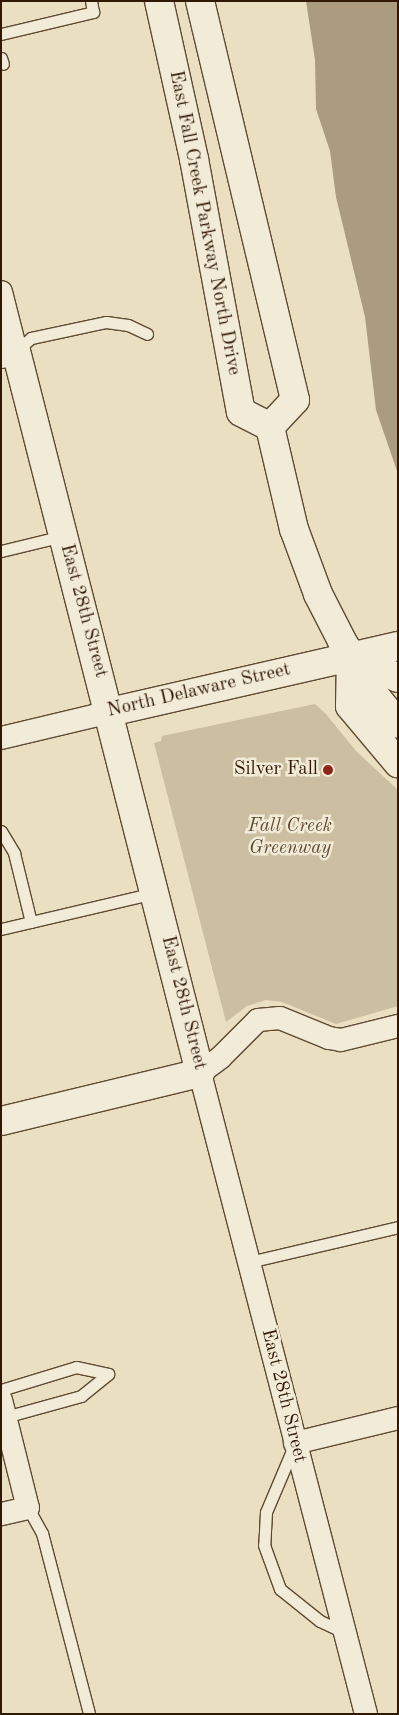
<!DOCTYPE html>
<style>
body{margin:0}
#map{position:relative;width:399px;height:1715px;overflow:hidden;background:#eae0c1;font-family:"Old Standard TT",serif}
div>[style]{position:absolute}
.green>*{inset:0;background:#cbbea1}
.water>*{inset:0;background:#ab9c80}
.roads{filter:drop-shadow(1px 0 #5f4a32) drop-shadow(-1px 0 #5f4a32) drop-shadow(0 1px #5f4a32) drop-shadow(0 -1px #5f4a32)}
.lane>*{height:11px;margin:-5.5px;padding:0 5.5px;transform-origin:5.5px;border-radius:5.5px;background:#f1ebd7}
.street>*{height:22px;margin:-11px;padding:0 11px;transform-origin:11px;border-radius:11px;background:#f1ebd7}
.secondary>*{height:28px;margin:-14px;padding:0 14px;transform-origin:14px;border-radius:14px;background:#f1ebd7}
.dots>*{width:14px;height:14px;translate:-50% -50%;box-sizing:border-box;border:2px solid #f1ebd7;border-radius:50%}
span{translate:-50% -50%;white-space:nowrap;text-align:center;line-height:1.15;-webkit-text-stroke:5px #f1ebd7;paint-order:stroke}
.street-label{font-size:19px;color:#311803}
.poi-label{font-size:19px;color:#311803}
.right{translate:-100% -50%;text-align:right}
.park-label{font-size:19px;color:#5f4a32;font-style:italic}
.frame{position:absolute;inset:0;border:2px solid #311803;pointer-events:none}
</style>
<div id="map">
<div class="green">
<i style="clip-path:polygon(315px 704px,326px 714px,356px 751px,398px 790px,398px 1006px,336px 1024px,282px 1002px,266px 1000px,247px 1006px,226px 1022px,154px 743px,161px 741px,162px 736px)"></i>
</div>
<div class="water">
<i style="clip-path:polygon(306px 1px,398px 1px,398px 474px,376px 410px,365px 317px,336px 197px,330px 151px,316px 109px,315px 60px)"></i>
</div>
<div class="roads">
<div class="lane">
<i style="left:1px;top:34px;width:95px;rotate:-13.4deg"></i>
<i style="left:93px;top:12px;width:11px;rotate:-100deg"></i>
<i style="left:1px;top:58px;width:6px;rotate:72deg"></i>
<i style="left:16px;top:351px;width:20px;rotate:-41deg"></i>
<i style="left:31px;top:338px;width:77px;rotate:-12deg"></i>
<i style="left:106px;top:322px;width:22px;rotate:8deg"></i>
<i style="left:128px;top:325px;width:21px;rotate:25deg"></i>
<i style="left:1px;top:551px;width:64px;rotate:-13.6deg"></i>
<i style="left:1px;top:831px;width:26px;rotate:59deg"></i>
<i style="left:14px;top:853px;width:71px;rotate:76.2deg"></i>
<i style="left:1px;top:929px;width:158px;rotate:-13.2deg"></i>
<i style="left:249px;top:1262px;width:153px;rotate:-13.2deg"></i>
<i style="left:1px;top:1390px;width:78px;rotate:-17deg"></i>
<i style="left:76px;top:1367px;width:33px;rotate:12deg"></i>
<i style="left:5px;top:1417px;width:79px;rotate:-15.4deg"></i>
<i style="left:81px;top:1396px;width:35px;rotate:-39deg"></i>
<i style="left:294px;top:1446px;width:72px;rotate:113deg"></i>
<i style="left:266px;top:1512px;width:33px;rotate:93deg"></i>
<i style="left:264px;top:1545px;width:47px;rotate:70deg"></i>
<i style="left:280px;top:1589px;width:51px;rotate:38.7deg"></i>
<i style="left:320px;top:1621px;width:26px;rotate:25deg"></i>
<i style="left:28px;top:1508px;width:29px;rotate:61deg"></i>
<i style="left:42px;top:1533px;width:187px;rotate:75.4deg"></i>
</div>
<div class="street">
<i style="left:1px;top:292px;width:61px;rotate:75.7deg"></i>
<i style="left:1px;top:738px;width:112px;rotate:-13.4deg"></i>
<i style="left:1px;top:1400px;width:111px;rotate:76deg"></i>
<i style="left:28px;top:1508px;width:28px;rotate:167deg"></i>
<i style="left:295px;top:1443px;width:106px;rotate:-13.6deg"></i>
<i style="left:366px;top:1714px;width:662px;rotate:-104.52deg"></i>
<i style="left:200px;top:1073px;width:26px;rotate:-37deg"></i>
<i style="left:221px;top:1057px;width:52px;rotate:-45deg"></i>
<i style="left:258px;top:1020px;width:22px;rotate:-5deg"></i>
<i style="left:280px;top:1018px;width:53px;rotate:22.2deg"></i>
<i style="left:329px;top:1038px;width:12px;rotate:9deg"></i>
<i style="left:341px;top:1040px;width:59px;rotate:-13.8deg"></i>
</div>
<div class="secondary">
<i style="left:159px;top:1px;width:162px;rotate:77.5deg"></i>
<i style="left:194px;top:159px;width:257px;rotate:79.5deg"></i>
<i style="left:241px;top:412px;width:33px;rotate:27deg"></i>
<i style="left:200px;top:1px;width:410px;rotate:76.6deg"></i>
<i style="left:295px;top:400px;width:37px;rotate:133deg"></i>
<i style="left:1px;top:354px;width:15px;rotate:-11deg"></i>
<i style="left:16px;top:351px;width:745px;rotate:75.7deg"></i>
<i style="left:200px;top:1073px;width:205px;rotate:166.4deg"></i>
<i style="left:270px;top:427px;width:105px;rotate:76.8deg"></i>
<i style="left:294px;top:529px;width:69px;rotate:69.7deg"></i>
<i style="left:318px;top:594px;width:53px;rotate:62.9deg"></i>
<i style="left:342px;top:641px;width:67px;rotate:58.4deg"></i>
<i style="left:377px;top:698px;width:33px;rotate:51deg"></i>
<i style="left:351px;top:655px;width:51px;rotate:91.1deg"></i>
<i style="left:350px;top:706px;width:75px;rotate:49.9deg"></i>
<i style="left:351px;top:655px;width:52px;rotate:26.1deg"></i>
<i style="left:110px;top:712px;width:295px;rotate:-12.9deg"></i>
</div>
</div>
<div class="dots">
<i style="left:328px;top:770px;background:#8f2418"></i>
</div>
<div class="street-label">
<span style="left:204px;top:223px;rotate:79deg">East Fall Creek Parkway North Drive</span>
<span style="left:83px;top:611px;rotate:75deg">East 28th Street</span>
<span style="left:199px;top:691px;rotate:-13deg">North Delaware Street</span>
<span style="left:183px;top:1003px;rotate:76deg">East 28th Street</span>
<span style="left:283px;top:1396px;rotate:76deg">East 28th Street</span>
</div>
<div class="poi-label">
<span class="right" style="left:318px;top:770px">Silver Fall</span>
</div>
<div class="park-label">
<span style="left:290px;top:838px">Fall Creek<br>Greenway</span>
</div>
<div class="frame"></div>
</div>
